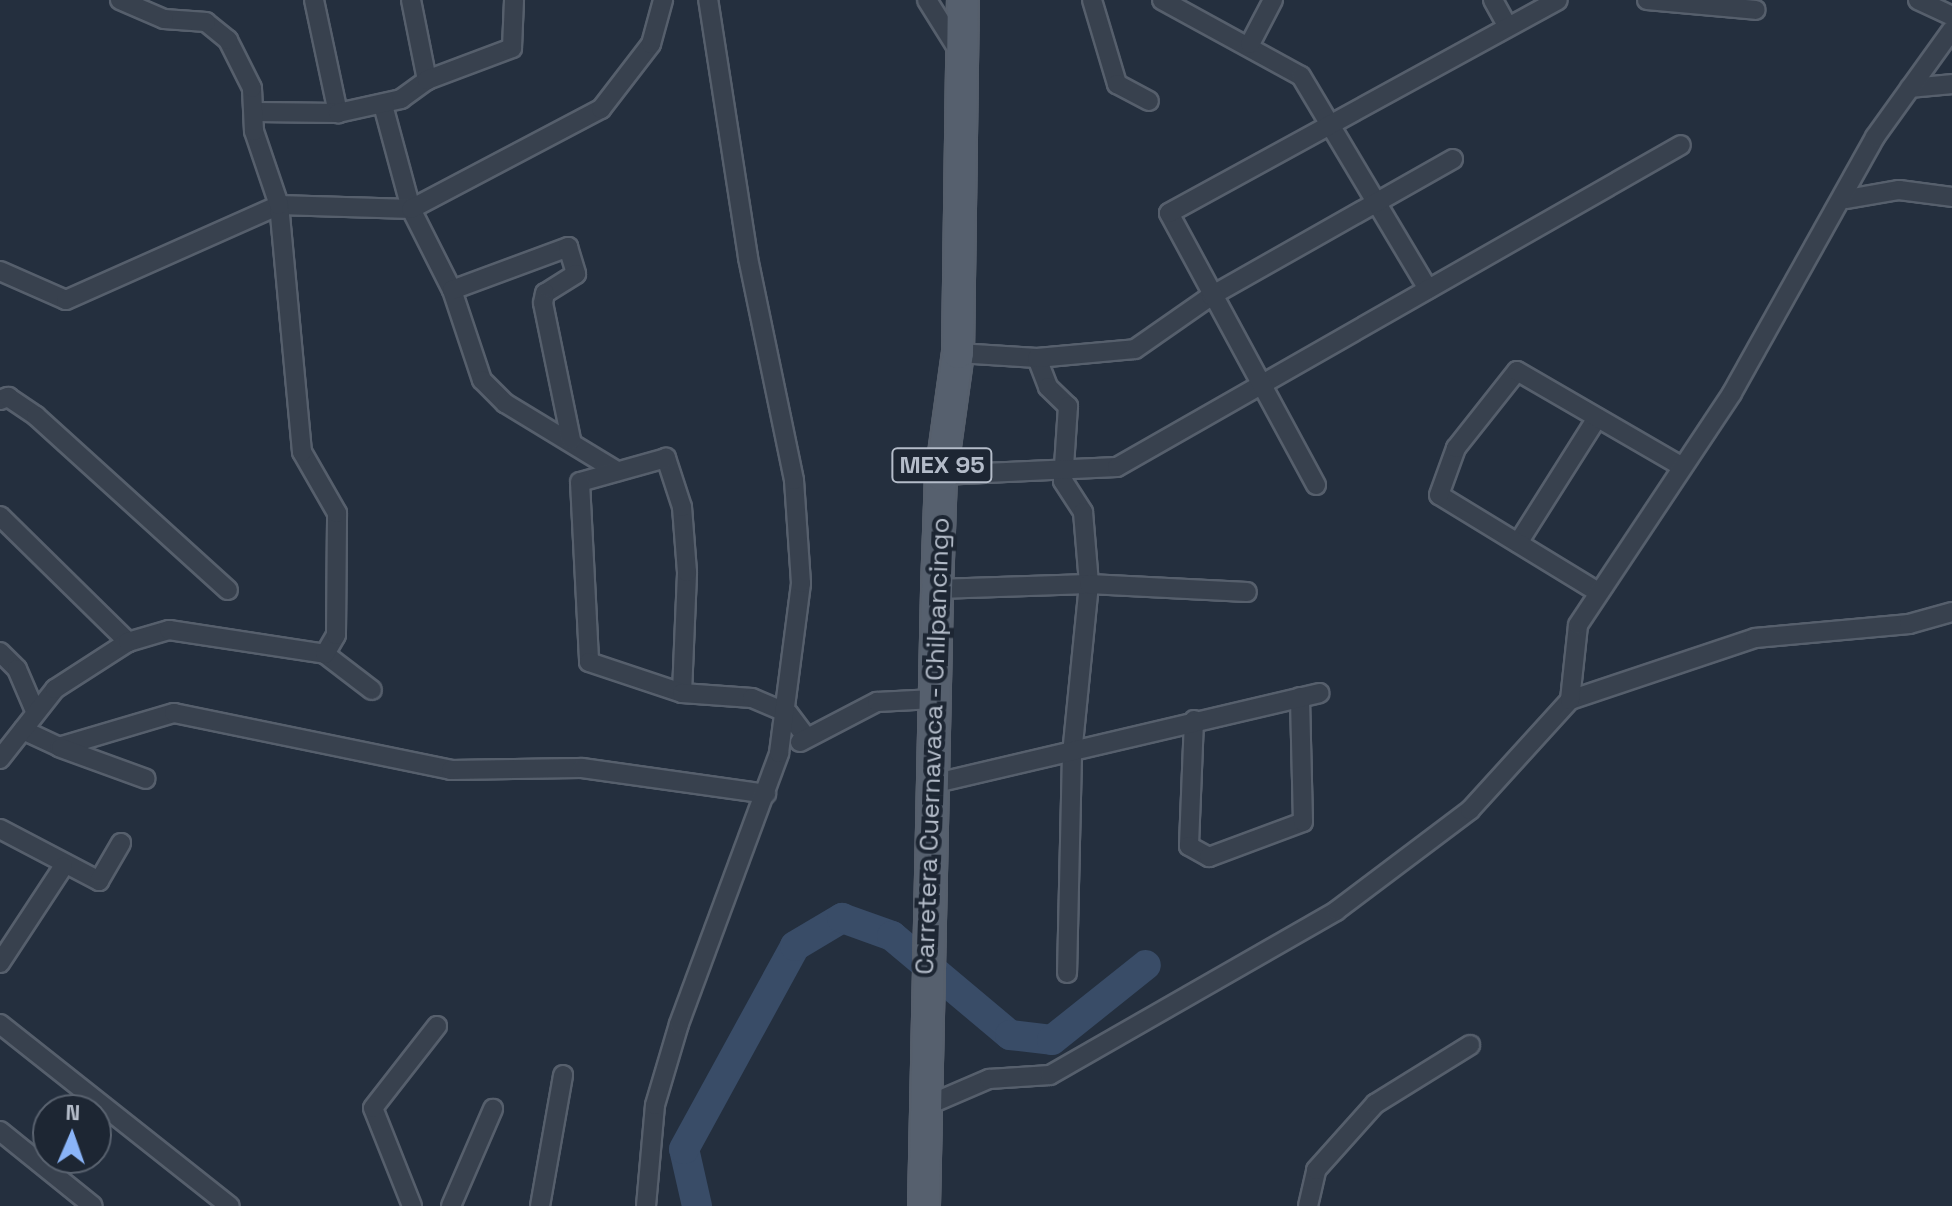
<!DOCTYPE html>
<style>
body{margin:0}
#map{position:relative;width:1952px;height:1206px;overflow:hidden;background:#242f3e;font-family:"Space Grotesk",sans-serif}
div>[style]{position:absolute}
.river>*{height:30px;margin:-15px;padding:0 15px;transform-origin:15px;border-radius:15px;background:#394c67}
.roads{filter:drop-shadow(2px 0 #565f6c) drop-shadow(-2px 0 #565f6c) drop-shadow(0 2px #565f6c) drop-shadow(0 -2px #565f6c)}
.minor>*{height:18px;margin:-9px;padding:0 9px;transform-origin:9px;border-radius:9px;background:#38414e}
.primary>*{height:30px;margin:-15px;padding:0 15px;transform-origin:15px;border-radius:15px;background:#56606e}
span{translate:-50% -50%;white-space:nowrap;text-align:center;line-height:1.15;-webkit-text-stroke:8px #1d2633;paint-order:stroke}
.shield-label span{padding:2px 6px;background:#1d2633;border:2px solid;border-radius:6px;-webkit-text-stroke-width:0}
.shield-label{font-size:24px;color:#b4bcc9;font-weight:700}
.street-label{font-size:26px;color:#b4bcc9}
.north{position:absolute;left:32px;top:1094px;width:80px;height:80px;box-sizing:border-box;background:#1d2633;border:2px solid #59626f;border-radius:50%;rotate:2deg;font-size:22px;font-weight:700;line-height:32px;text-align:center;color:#b4bcc9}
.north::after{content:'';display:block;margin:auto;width:28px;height:36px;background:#8ab4f8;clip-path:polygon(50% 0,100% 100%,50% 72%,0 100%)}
</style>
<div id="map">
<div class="river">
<i style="left:697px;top:1206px;width:58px;rotate:-102.8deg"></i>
<i style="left:684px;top:1149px;width:231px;rotate:-61.3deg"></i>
<i style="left:795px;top:946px;width:55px;rotate:-30.8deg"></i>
<i style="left:842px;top:918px;width:53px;rotate:19.8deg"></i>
<i style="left:892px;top:936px;width:154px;rotate:40deg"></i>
<i style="left:1010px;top:1035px;width:42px;rotate:6.8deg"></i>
<i style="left:1052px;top:1040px;width:120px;rotate:-38.6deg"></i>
</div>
<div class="roads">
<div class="minor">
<i style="left:314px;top:0;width:116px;rotate:78deg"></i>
<i style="left:411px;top:0;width:82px;rotate:78.7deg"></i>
<i style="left:927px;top:0;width:57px;rotate:58deg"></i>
<i style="left:1092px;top:0;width:88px;rotate:73.4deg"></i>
<i style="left:1117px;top:84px;width:36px;rotate:28deg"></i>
<i style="left:1162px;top:0;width:158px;rotate:28.7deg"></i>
<i style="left:1301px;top:76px;width:248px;rotate:59.2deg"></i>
<i style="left:1493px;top:0;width:26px;rotate:61deg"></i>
<i style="left:1647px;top:0;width:109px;rotate:5.2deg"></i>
<i style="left:1918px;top:0;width:38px;rotate:25deg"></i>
<i style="left:1250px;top:44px;width:50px;rotate:-62.4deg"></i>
<i style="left:1910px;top:88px;width:42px;rotate:-5.4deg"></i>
<i style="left:383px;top:105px;width:108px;rotate:74.9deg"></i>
<i style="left:411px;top:209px;width:91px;rotate:63.2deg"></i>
<i style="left:452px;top:290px;width:95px;rotate:71.6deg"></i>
<i style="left:482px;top:380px;width:33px;rotate:45deg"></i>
<i style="left:505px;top:403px;width:131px;rotate:31.3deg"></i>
<i style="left:258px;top:112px;width:80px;rotate:0.7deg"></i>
<i style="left:338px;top:113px;width:65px;rotate:-12.5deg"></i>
<i style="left:401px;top:99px;width:32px;rotate:-36deg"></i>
<i style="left:427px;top:80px;width:91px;rotate:-20.6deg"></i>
<i style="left:512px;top:48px;width:48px;rotate:-87.6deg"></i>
<i style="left:1847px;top:199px;width:53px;rotate:-9.8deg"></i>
<i style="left:1899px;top:190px;width:53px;rotate:7.5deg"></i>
<i style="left:0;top:271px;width:72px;rotate:23.7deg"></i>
<i style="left:66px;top:300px;width:233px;rotate:-24deg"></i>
<i style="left:279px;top:205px;width:132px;rotate:1.7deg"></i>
<i style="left:411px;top:209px;width:215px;rotate:-27.8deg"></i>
<i style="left:601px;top:109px;width:82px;rotate:-52.4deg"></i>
<i style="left:651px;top:44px;width:46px;rotate:-74.7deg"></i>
<i style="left:452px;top:290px;width:124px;rotate:-20.3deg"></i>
<i style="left:568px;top:247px;width:28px;rotate:73deg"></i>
<i style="left:576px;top:274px;width:36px;rotate:148deg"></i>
<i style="left:545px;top:293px;width:10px;rotate:101deg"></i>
<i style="left:543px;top:303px;width:140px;rotate:78.4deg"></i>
<i style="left:958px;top:353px;width:79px;rotate:3.6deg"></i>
<i style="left:1037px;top:358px;width:31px;rotate:69deg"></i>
<i style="left:1048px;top:387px;width:28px;rotate:44deg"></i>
<i style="left:1068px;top:406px;width:75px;rotate:93.8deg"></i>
<i style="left:1063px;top:481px;width:37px;rotate:57deg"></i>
<i style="left:1083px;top:512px;width:72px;rotate:85.2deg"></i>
<i style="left:1089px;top:584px;width:171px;rotate:95.7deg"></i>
<i style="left:1072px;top:754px;width:219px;rotate:91.3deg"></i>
<i style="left:1037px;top:358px;width:98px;rotate:-5.2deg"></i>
<i style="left:1135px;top:349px;width:93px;rotate:-34.9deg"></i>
<i style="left:1211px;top:296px;width:278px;rotate:-29.5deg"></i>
<i style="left:0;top:400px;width:9px;rotate:-21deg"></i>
<i style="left:8px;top:397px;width:34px;rotate:34deg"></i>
<i style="left:36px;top:416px;width:259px;rotate:42.2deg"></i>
<i style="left:941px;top:475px;width:176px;rotate:-2.6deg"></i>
<i style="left:1117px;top:467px;width:649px;rotate:-29.72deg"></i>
<i style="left:1316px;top:485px;width:309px;rotate:-118.4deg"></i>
<i style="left:1169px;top:213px;width:443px;rotate:-28.7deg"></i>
<i style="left:0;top:516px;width:180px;rotate:44.5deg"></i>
<i style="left:1518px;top:543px;width:148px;rotate:-57.7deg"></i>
<i style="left:937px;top:589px;width:152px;rotate:-1.9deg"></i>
<i style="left:1089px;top:584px;width:158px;rotate:2.9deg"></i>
<i style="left:1598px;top:592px;width:186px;rotate:-148.6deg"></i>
<i style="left:1439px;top:495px;width:50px;rotate:-70.1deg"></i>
<i style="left:1456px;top:448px;width:98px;rotate:-51.6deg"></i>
<i style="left:1517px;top:371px;width:187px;rotate:30.1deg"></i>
<i style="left:0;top:652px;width:24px;rotate:45deg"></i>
<i style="left:17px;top:669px;width:46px;rotate:66.8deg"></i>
<i style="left:325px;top:654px;width:59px;rotate:37.5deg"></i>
<i style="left:682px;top:693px;width:121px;rotate:-87.6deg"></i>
<i style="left:687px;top:572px;width:65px;rotate:-94.4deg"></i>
<i style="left:682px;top:507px;width:52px;rotate:-108.1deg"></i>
<i style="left:666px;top:458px;width:89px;rotate:164.4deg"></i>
<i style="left:580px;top:482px;width:180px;rotate:87.1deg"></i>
<i style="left:589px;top:662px;width:98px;rotate:18.4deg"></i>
<i style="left:682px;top:693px;width:70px;rotate:4.1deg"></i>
<i style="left:752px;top:698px;width:39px;rotate:23deg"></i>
<i style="left:788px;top:713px;width:31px;rotate:53deg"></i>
<i style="left:1570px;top:700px;width:195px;rotate:-18.5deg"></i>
<i style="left:1755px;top:638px;width:155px;rotate:-5.2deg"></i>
<i style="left:1909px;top:624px;width:45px;rotate:-15.6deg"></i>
<i style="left:1194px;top:720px;width:126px;rotate:92.3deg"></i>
<i style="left:1189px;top:846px;width:23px;rotate:29deg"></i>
<i style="left:1209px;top:857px;width:100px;rotate:-20.4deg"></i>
<i style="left:1303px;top:822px;width:125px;rotate:-91.4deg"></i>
<i style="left:23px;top:730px;width:40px;rotate:25deg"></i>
<i style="left:59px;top:747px;width:120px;rotate:-16.5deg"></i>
<i style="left:174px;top:713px;width:283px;rotate:11.6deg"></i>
<i style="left:451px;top:770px;width:131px;rotate:-0.9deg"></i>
<i style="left:582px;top:768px;width:186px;rotate:8deg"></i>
<i style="left:800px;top:742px;width:87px;rotate:-27.5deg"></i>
<i style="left:877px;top:702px;width:57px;rotate:-3deg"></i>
<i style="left:61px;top:748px;width:90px;rotate:20deg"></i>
<i style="left:0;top:759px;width:89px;rotate:-51.8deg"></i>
<i style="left:55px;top:689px;width:87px;rotate:-32.8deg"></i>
<i style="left:128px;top:642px;width:43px;rotate:-16.3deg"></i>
<i style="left:169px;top:630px;width:158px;rotate:8.7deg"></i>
<i style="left:325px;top:654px;width:22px;rotate:-60deg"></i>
<i style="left:336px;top:635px;width:122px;rotate:-89.5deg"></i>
<i style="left:337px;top:513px;width:70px;rotate:-119.8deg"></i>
<i style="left:302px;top:452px;width:248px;rotate:-95.3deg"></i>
<i style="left:279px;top:205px;width:78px;rotate:-108.7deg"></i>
<i style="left:254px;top:131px;width:43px;rotate:-92.7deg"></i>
<i style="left:252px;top:88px;width:54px;rotate:-116.6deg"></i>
<i style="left:228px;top:40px;width:28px;rotate:-141deg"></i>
<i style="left:206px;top:22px;width:42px;rotate:-175.9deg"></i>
<i style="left:164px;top:19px;width:48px;rotate:-156.6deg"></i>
<i style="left:932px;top:784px;width:398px;rotate:-13.2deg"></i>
<i style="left:0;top:829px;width:112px;rotate:27.7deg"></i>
<i style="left:99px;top:881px;width:44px;rotate:-59.9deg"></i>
<i style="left:0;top:963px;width:115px;rotate:-56.7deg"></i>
<i style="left:0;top:1024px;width:293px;rotate:38.4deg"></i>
<i style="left:926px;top:1106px;width:69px;rotate:-23.2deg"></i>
<i style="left:989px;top:1079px;width:61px;rotate:-3.8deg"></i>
<i style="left:1050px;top:1075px;width:330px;rotate:-29.8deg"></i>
<i style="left:1336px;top:911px;width:168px;rotate:-37deg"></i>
<i style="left:1470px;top:810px;width:149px;rotate:-47.7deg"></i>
<i style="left:1570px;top:700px;width:75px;rotate:-83.9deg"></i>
<i style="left:1578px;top:625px;width:278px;rotate:-56.4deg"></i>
<i style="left:1732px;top:393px;width:293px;rotate:-60.8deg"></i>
<i style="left:1875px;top:137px;width:132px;rotate:-54.3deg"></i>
<i style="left:0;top:1131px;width:119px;rotate:38.9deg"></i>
<i style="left:412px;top:1206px;width:105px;rotate:-111.7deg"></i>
<i style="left:373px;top:1108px;width:104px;rotate:-52deg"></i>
<i style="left:451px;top:1206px;width:106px;rotate:-66.6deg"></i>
<i style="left:540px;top:1206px;width:133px;rotate:-80deg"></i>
<i style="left:646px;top:1206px;width:101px;rotate:-84.9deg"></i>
<i style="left:655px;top:1105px;width:84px;rotate:-73.5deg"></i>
<i style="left:679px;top:1024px;width:289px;rotate:-69.7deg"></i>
<i style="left:779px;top:753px;width:171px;rotate:-82.6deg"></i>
<i style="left:801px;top:583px;width:103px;rotate:-93.9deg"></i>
<i style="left:794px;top:480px;width:228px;rotate:-101.7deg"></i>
<i style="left:748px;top:257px;width:260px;rotate:-98.8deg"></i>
<i style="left:1308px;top:1206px;width:37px;rotate:-77deg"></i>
<i style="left:1316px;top:1170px;width:89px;rotate:-48.2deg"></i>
<i style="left:1375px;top:1104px;width:112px;rotate:-31.8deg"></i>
</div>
<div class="primary">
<i style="left:924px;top:1206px;width:617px;rotate:-88.79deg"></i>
<i style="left:937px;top:589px;width:114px;rotate:-88deg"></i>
<i style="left:941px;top:475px;width:123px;rotate:-82.1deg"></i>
<i style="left:958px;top:353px;width:353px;rotate:-89.2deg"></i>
</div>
</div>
<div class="shield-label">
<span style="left:942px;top:465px">MEX 95</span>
</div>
<div class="street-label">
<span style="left:933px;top:746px;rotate:-88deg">Carretera Cuernavaca - Chilpancingo</span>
</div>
<div class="north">N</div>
</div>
